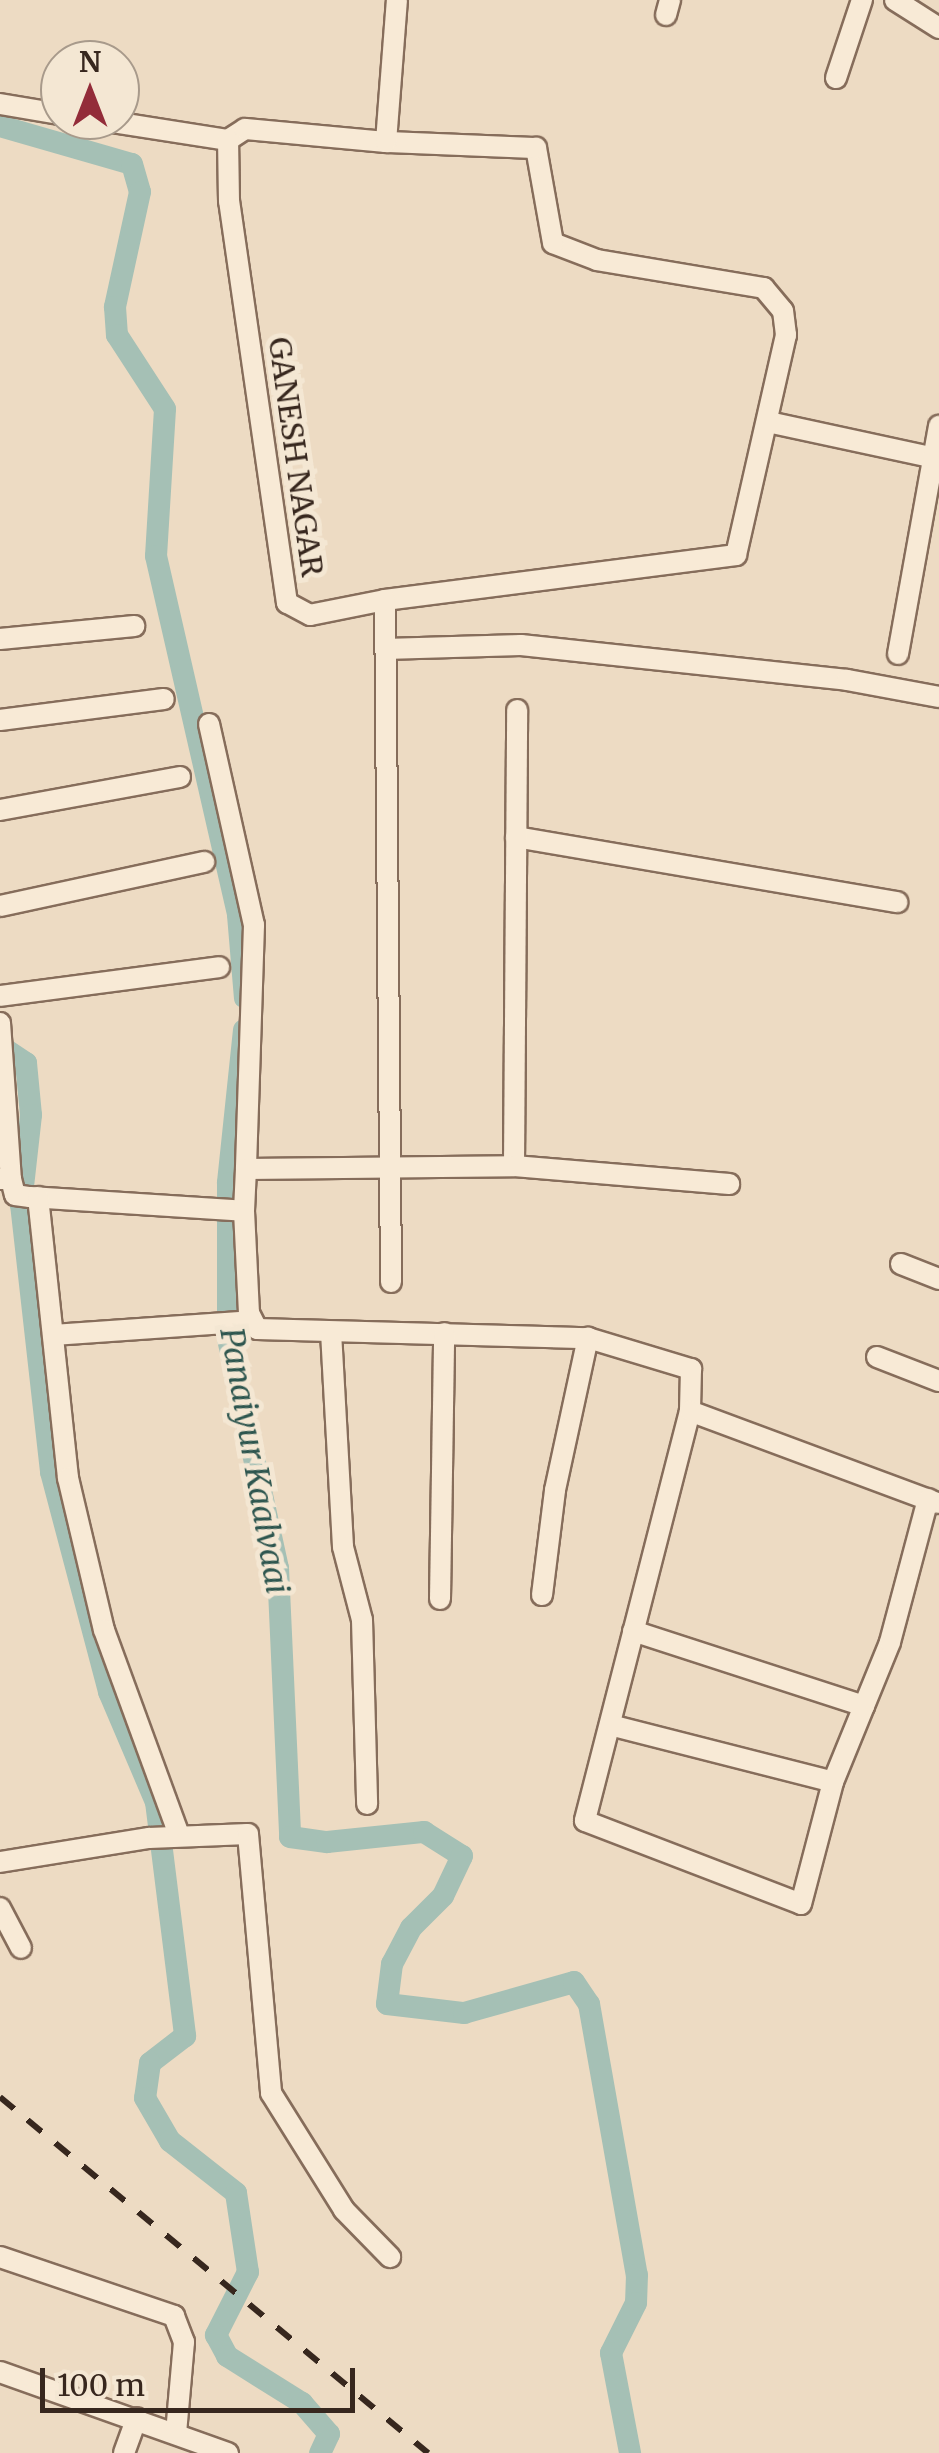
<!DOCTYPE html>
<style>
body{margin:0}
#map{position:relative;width:939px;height:2453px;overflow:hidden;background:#eddbc3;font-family:Merriweather,serif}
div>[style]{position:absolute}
.canal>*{height:22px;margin:-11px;padding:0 11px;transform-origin:11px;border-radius:11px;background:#a5c0b5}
.roads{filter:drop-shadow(2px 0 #866d5b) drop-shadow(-2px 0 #866d5b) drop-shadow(0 2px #866d5b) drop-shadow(0 -2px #866d5b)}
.street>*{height:20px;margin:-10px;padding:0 10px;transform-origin:10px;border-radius:10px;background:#f8ead6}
.rail>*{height:6px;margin-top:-3px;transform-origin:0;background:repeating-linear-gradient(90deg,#37271e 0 18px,transparent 0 36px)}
span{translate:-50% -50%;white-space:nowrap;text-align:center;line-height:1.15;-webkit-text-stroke:10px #f4e7d3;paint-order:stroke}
.street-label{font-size:30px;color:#37271e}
.water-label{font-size:32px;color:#2e564f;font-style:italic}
.north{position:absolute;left:40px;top:40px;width:100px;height:100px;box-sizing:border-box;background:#f4e7d3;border:2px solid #a89a8b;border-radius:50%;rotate:0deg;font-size:28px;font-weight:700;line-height:40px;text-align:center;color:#37271e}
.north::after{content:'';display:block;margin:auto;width:35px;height:45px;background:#932c39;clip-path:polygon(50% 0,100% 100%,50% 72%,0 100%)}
.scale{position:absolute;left:40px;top:2368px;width:315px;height:45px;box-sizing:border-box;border:5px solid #37271e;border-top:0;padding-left:12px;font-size:30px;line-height:35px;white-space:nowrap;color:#37271e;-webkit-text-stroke:8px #f4e7d3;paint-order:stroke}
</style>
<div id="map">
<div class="canal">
<i style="left:0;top:126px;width:137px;rotate:16.1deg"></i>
<i style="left:132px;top:164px;width:29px;rotate:74deg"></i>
<i style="left:140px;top:192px;width:118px;rotate:102.3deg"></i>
<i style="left:115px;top:307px;width:28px;rotate:86deg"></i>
<i style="left:117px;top:335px;width:88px;rotate:57deg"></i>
<i style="left:165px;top:409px;width:147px;rotate:93.5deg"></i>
<i style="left:156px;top:556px;width:368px;rotate:77.1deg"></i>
<i style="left:238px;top:915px;width:83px;rotate:85.2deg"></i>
<i style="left:244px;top:1030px;width:154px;rotate:96deg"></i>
<i style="left:228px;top:1183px;width:156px;rotate:90deg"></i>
<i style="left:228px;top:1339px;width:234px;rotate:77.7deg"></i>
<i style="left:278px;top:1568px;width:269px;rotate:87.4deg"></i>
<i style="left:290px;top:1837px;width:37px;rotate:8deg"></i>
<i style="left:327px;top:1842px;width:98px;rotate:-5.9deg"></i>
<i style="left:424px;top:1832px;width:45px;rotate:32.3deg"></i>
<i style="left:462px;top:1856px;width:44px;rotate:115.4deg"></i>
<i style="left:443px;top:1896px;width:45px;rotate:135deg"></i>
<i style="left:411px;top:1928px;width:41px;rotate:117.8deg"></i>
<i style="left:392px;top:1964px;width:40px;rotate:97.1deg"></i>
<i style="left:387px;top:2004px;width:78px;rotate:6.7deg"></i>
<i style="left:464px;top:2013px;width:114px;rotate:-15.7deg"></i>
<i style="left:574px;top:1982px;width:27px;rotate:56deg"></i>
<i style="left:589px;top:2004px;width:275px;rotate:80deg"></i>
<i style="left:637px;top:2275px;width:28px;rotate:92deg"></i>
<i style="left:636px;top:2303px;width:56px;rotate:116.6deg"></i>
<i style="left:611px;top:2353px;width:102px;rotate:79.2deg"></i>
<i style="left:2px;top:1047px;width:29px;rotate:34deg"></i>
<i style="left:26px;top:1063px;width:52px;rotate:84.5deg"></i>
<i style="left:31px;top:1115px;width:90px;rotate:96.4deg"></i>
<i style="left:21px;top:1204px;width:270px;rotate:83.6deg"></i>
<i style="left:51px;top:1472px;width:228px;rotate:75.2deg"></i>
<i style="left:109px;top:1692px;width:120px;rotate:66.9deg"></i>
<i style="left:156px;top:1802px;width:236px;rotate:82.9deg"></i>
<i style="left:185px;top:2036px;width:44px;rotate:142.4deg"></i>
<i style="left:150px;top:2063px;width:35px;rotate:98deg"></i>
<i style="left:145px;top:2098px;width:50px;rotate:59.8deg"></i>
<i style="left:170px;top:2141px;width:84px;rotate:38.2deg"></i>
<i style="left:236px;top:2193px;width:80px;rotate:81.4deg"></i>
<i style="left:248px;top:2272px;width:71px;rotate:116.9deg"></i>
<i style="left:216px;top:2335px;width:24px;rotate:62deg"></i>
<i style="left:227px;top:2356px;width:89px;rotate:32.1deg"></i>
<i style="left:302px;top:2403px;width:41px;rotate:48.9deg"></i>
<i style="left:329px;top:2434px;width:21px;rotate:115deg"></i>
</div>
<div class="roads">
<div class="street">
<i style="left:895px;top:0;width:52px;rotate:32.5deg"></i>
<i style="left:666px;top:15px;width:16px;rotate:-75deg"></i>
<i style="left:836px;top:78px;width:82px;rotate:-71.6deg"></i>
<i style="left:0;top:104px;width:61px;rotate:9.5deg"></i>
<i style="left:100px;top:120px;width:130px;rotate:8.9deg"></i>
<i style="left:768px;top:422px;width:175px;rotate:12.2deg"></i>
<i style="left:385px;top:600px;width:354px;rotate:-7.3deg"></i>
<i style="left:736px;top:555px;width:226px;rotate:-77.2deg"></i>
<i style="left:786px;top:335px;width:24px;rotate:-97deg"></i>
<i style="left:783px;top:311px;width:30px;rotate:-130deg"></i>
<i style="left:764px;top:288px;width:169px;rotate:-170.5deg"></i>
<i style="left:597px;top:260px;width:47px;rotate:-158.9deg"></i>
<i style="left:553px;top:243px;width:97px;rotate:-100.1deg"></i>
<i style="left:536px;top:148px;width:150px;rotate:-177.7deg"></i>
<i style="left:0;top:639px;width:135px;rotate:-5.5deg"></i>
<i style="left:385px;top:649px;width:136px;rotate:-1.7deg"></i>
<i style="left:521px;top:645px;width:328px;rotate:6.1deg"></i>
<i style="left:847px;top:680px;width:94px;rotate:10.5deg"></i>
<i style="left:898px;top:654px;width:232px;rotate:-79.8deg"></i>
<i style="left:0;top:720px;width:165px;rotate:-7.3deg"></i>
<i style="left:209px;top:724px;width:206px;rotate:77.4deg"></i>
<i style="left:254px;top:925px;width:244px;rotate:91.9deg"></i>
<i style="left:0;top:810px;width:183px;rotate:-10.4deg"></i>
<i style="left:516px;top:837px;width:387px;rotate:9.7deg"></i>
<i style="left:0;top:906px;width:209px;rotate:-12.2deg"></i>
<i style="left:0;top:996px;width:221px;rotate:-7.5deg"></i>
<i style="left:0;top:1023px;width:156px;rotate:86deg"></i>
<i style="left:514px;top:1166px;width:456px;rotate:-89.6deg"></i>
<i style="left:0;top:1179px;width:11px"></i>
<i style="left:11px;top:1179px;width:16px;rotate:76deg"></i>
<i style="left:15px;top:1195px;width:15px;rotate:8deg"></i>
<i style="left:30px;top:1197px;width:214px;rotate:3.7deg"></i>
<i style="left:244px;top:1211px;width:42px;rotate:-87.3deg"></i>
<i style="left:246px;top:1169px;width:268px;rotate:-0.6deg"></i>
<i style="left:514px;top:1166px;width:216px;rotate:4.8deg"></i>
<i style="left:38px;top:1197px;width:283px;rotate:83.9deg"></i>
<i style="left:68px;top:1478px;width:156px;rotate:76.7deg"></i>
<i style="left:104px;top:1630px;width:218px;rotate:69.9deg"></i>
<i style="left:244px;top:1211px;width:102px;rotate:87.2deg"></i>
<i style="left:249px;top:1313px;width:18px;rotate:63deg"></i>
<i style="left:257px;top:1329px;width:331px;rotate:1.6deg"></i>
<i style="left:588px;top:1338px;width:108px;rotate:16.8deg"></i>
<i style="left:691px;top:1369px;width:42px;rotate:91.4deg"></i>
<i style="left:690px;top:1411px;width:423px;rotate:104.4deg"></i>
<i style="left:585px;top:1821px;width:231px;rotate:21deg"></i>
<i style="left:801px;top:1904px;width:126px;rotate:-75.3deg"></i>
<i style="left:901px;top:1264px;width:41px;rotate:21.5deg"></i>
<i style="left:391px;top:1282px;width:682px;rotate:-90.5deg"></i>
<i style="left:385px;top:600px;width:76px;rotate:168.7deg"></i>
<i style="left:310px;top:615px;width:26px;rotate:-152deg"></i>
<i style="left:287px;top:603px;width:406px;rotate:-98.2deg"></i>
<i style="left:229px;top:201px;width:61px;rotate:-90.9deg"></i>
<i style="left:228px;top:140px;width:20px;rotate:-33deg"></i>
<i style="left:245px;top:129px;width:142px;rotate:5.3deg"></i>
<i style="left:386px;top:142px;width:142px;rotate:-85.6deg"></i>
<i style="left:331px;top:1332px;width:215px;rotate:86.8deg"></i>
<i style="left:343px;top:1547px;width:75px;rotate:75.4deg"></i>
<i style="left:362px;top:1620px;width:184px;rotate:88.4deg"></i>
<i style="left:53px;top:1335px;width:198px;rotate:-4deg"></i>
<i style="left:877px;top:1357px;width:66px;rotate:21.2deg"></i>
<i style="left:690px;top:1411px;width:264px;rotate:20.4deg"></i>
<i style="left:542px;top:1595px;width:106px;rotate:-82.9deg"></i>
<i style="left:555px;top:1490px;width:156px;rotate:-77.8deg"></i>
<i style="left:440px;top:1599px;width:266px;rotate:-89.1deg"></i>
<i style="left:633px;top:1631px;width:243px;rotate:18deg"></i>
<i style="left:610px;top:1725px;width:230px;rotate:14.3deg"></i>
<i style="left:833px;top:1782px;width:151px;rotate:-67.8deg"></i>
<i style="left:890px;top:1642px;width:148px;rotate:-75.1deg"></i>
<i style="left:0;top:1862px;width:151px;rotate:-9.2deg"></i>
<i style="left:149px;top:1838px;width:99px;rotate:-2.3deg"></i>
<i style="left:248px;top:1834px;width:260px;rotate:84.9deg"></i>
<i style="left:271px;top:2093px;width:138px;rotate:58deg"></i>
<i style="left:344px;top:2210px;width:66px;rotate:45.6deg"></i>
<i style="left:0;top:1908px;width:45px;rotate:62.3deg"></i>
<i style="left:0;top:2257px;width:184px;rotate:18.7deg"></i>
<i style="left:174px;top:2316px;width:28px;rotate:69deg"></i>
<i style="left:184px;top:2342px;width:91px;rotate:95deg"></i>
<i style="left:0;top:2372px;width:242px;rotate:19.6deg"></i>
<i style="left:124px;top:2453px;width:37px;rotate:-70deg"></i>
</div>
</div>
<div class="rail">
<i style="left:0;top:2097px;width:557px;rotate:39.75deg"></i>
</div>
<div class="street-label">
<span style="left:296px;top:457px;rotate:82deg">GANESH NAGAR</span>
</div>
<div class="water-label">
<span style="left:254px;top:1461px;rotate:80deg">Panaiyur Kaalvaai</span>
</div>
<div class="north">N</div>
<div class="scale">100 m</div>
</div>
